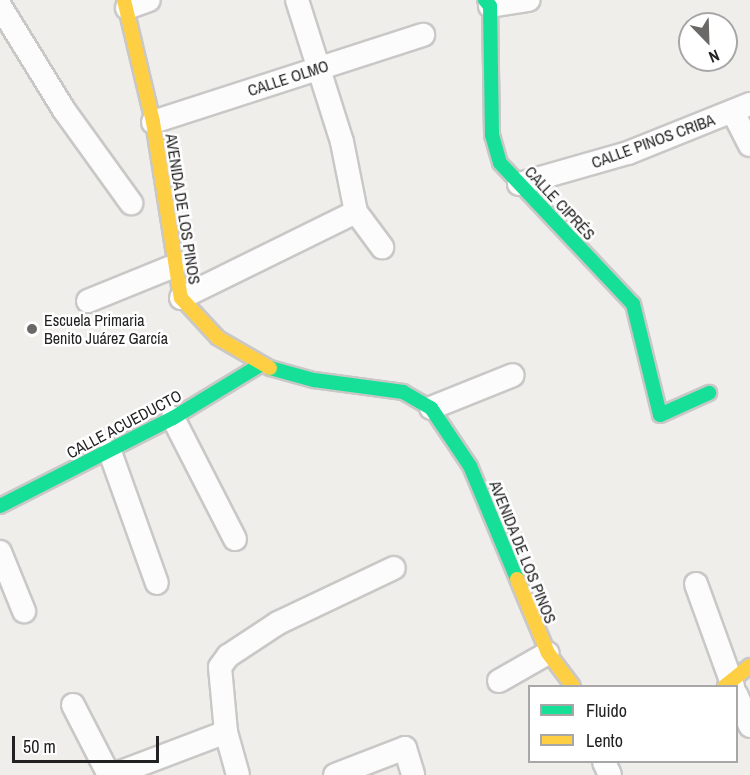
<!DOCTYPE html>
<meta charset="utf-8">
<style>
body{margin:0}
#map{position:relative;width:750px;height:775px;overflow:hidden;background:#f0eeeb;font-family:"Archivo Narrow",sans-serif}
div>[style]{position:absolute}
.roads{filter:drop-shadow(2px 0 #c9c8c7) drop-shadow(-2px 0 #c9c8c7) drop-shadow(0 2px #c9c8c7) drop-shadow(0 -2px #c9c8c7)}
.street>*{height:22px;margin:-11px;padding:0 11px;transform-origin:11px;border-radius:11px;background:#fdfcfc}
.fast>*{height:14px;margin:-7px;padding:0 7px;transform-origin:7px;border-radius:7px;background:#16e098}
.slow>*{height:14px;margin:-7px;padding:0 7px;transform-origin:7px;border-radius:7px;background:#ffcf43}
.dots>*{width:16px;height:16px;translate:-50% -50%;box-sizing:border-box;border:3px solid #fff;border-radius:50%}
span{translate:-50% -50%;white-space:nowrap;text-align:center;line-height:1.15;-webkit-text-stroke:5px #fff;paint-order:stroke}
.street-label{font-size:16px;color:#222}
.poi-label{font-size:16px;color:#222}
.left{translate:0 -50%;text-align:left}
.legend{position:absolute;left:528px;top:685px;width:210px;height:78px;box-sizing:border-box;background:#fff;border:2px solid #a7a7a7;margin:0;padding:8px 10px;list-style:none;font-size:18px;color:#222}
.legend li{display:flex;align-items:center;gap:12px;height:30px}
.legend b{width:30px;border:2px solid #a7a7a7}
.north{position:absolute;left:678px;top:12px;width:60px;height:60px;box-sizing:border-box;background:#fff;border:2px solid #a7a7a7;border-radius:50%;rotate:157deg;font-size:16px;font-weight:700;line-height:24px;text-align:center;color:#222}
.north::after{content:'';display:block;margin:auto;width:21px;height:27px;background:#6a6968;clip-path:polygon(50% 0,100% 100%,50% 72%,0 100%)}
.scale{position:absolute;left:12px;top:736px;width:147px;height:27px;box-sizing:border-box;border:3px solid #222;border-top:0;padding-left:8px;font-size:18px;line-height:21px;white-space:nowrap;color:#222;-webkit-text-stroke:4px #fff;paint-order:stroke}
</style>
<div id="map">
<div class="roads">
<div class="street">
<i style="left:297px;top:0;width:149px;rotate:72.4deg"></i>
<i style="left:342px;top:142px;width:71px;rotate:78.7deg"></i>
<i style="left:356px;top:212px;width:44px;rotate:53.4deg"></i>
<i style="left:0;top:6px;width:122px;rotate:58.4deg"></i>
<i style="left:64px;top:110px;width:115px;rotate:54.2deg"></i>
<i style="left:490px;top:6px;width:39px;rotate:-9deg"></i>
<i style="left:127px;top:8px;width:23px;rotate:-20deg"></i>
<i style="left:733px;top:112px;width:37px;rotate:63deg"></i>
<i style="left:153px;top:122px;width:284px;rotate:-17.9deg"></i>
<i style="left:519px;top:184px;width:113px;rotate:-15.9deg"></i>
<i style="left:628px;top:153px;width:131px;rotate:-21.9deg"></i>
<i style="left:181px;top:298px;width:195px;rotate:-26.2deg"></i>
<i style="left:88px;top:301px;width:93px;rotate:-22.1deg"></i>
<i style="left:431px;top:408px;width:88px;rotate:-21.9deg"></i>
<i style="left:173px;top:418px;width:136px;rotate:62.9deg"></i>
<i style="left:110px;top:452px;width:139px;rotate:70.3deg"></i>
<i style="left:0;top:552px;width:64px;rotate:67.9deg"></i>
<i style="left:696px;top:584px;width:109px;rotate:70.1deg"></i>
<i style="left:499px;top:681px;width:56px;rotate:-29.7deg"></i>
<i style="left:736px;top:694px;width:35px;rotate:66deg"></i>
<i style="left:73px;top:705px;width:79px;rotate:62.8deg"></i>
<i style="left:604px;top:762px;width:14px;rotate:65deg"></i>
<i style="left:113px;top:775px;width:121px;rotate:-20.8deg"></i>
<i style="left:238px;top:775px;width:45px;rotate:-105.6deg"></i>
<i style="left:226px;top:732px;width:65px;rotate:-95.3deg"></i>
<i style="left:220px;top:667px;width:14px;rotate:-54deg"></i>
<i style="left:228px;top:656px;width:60px;rotate:-33.4deg"></i>
<i style="left:278px;top:623px;width:128px;rotate:-25.4deg"></i>
<i style="left:335px;top:775px;width:75px;rotate:-21.1deg"></i>
<i style="left:405px;top:748px;width:28px;rotate:73deg"></i>
</div>
<div class="fast">
<i style="left:485px;top:0;width:8px;rotate:50deg"></i>
<i style="left:490px;top:6px;width:129px;rotate:89.1deg"></i>
<i style="left:492px;top:135px;width:29px;rotate:74deg"></i>
<i style="left:500px;top:163px;width:194px;rotate:46.7deg"></i>
<i style="left:633px;top:304px;width:114px;rotate:76.3deg"></i>
<i style="left:660px;top:415px;width:54px;rotate:-24.2deg"></i>
<i style="left:270px;top:368px;width:46px;rotate:15.3deg"></i>
<i style="left:314px;top:380px;width:90px;rotate:7.7deg"></i>
<i style="left:403px;top:392px;width:32px;rotate:30deg"></i>
<i style="left:431px;top:408px;width:70px;rotate:56.1deg"></i>
<i style="left:470px;top:466px;width:122px;rotate:67.4deg"></i>
<i style="left:0;top:506px;width:194px;rotate:-27deg"></i>
<i style="left:173px;top:418px;width:102px;rotate:-31.3deg"></i>
</div>
<div class="slow">
<i style="left:124px;top:0;width:125px;rotate:76.6deg"></i>
<i style="left:153px;top:122px;width:178px;rotate:81deg"></i>
<i style="left:181px;top:298px;width:54px;rotate:47.2deg"></i>
<i style="left:218px;top:338px;width:60px;rotate:30deg"></i>
<i style="left:517px;top:579px;width:80px;rotate:67.3deg"></i>
<i style="left:548px;top:653px;width:41px;rotate:52.9deg"></i>
<i style="left:725px;top:686px;width:32px;rotate:-39deg"></i>
</div>
</div>
<div class="dots">
<i style="left:32px;top:329px;background:#6a6968"></i>
</div>
<div class="street-label">
<span style="left:288px;top:78px;rotate:-18deg">CALLE OLMO</span>
<span style="left:653px;top:141px;rotate:-20deg">CALLE PINOS CRIBA</span>
<span style="left:560px;top:203px;rotate:47deg">CALLE CIPRÉS</span>
<span style="left:183px;top:209px;rotate:81deg">AVENIDA DE LOS PINOS</span>
<span style="left:124px;top:424px;rotate:-28deg">CALLE ACUEDUCTO</span>
<span style="left:523px;top:552px;rotate:68deg">AVENIDA DE LOS PINOS</span>
</div>
<div class="poi-label">
<span class="left" style="left:44px;top:329px">Escuela Primaria<br>Benito Juárez García</span>
</div>
<ul class="legend">
<li><b style="height:8px;background:#16e098"></b>Fluido</li>
<li><b style="height:8px;background:#ffcf43"></b>Lento</li>
</ul>
<div class="north">N</div>
<div class="scale">50 m</div>
</div>
